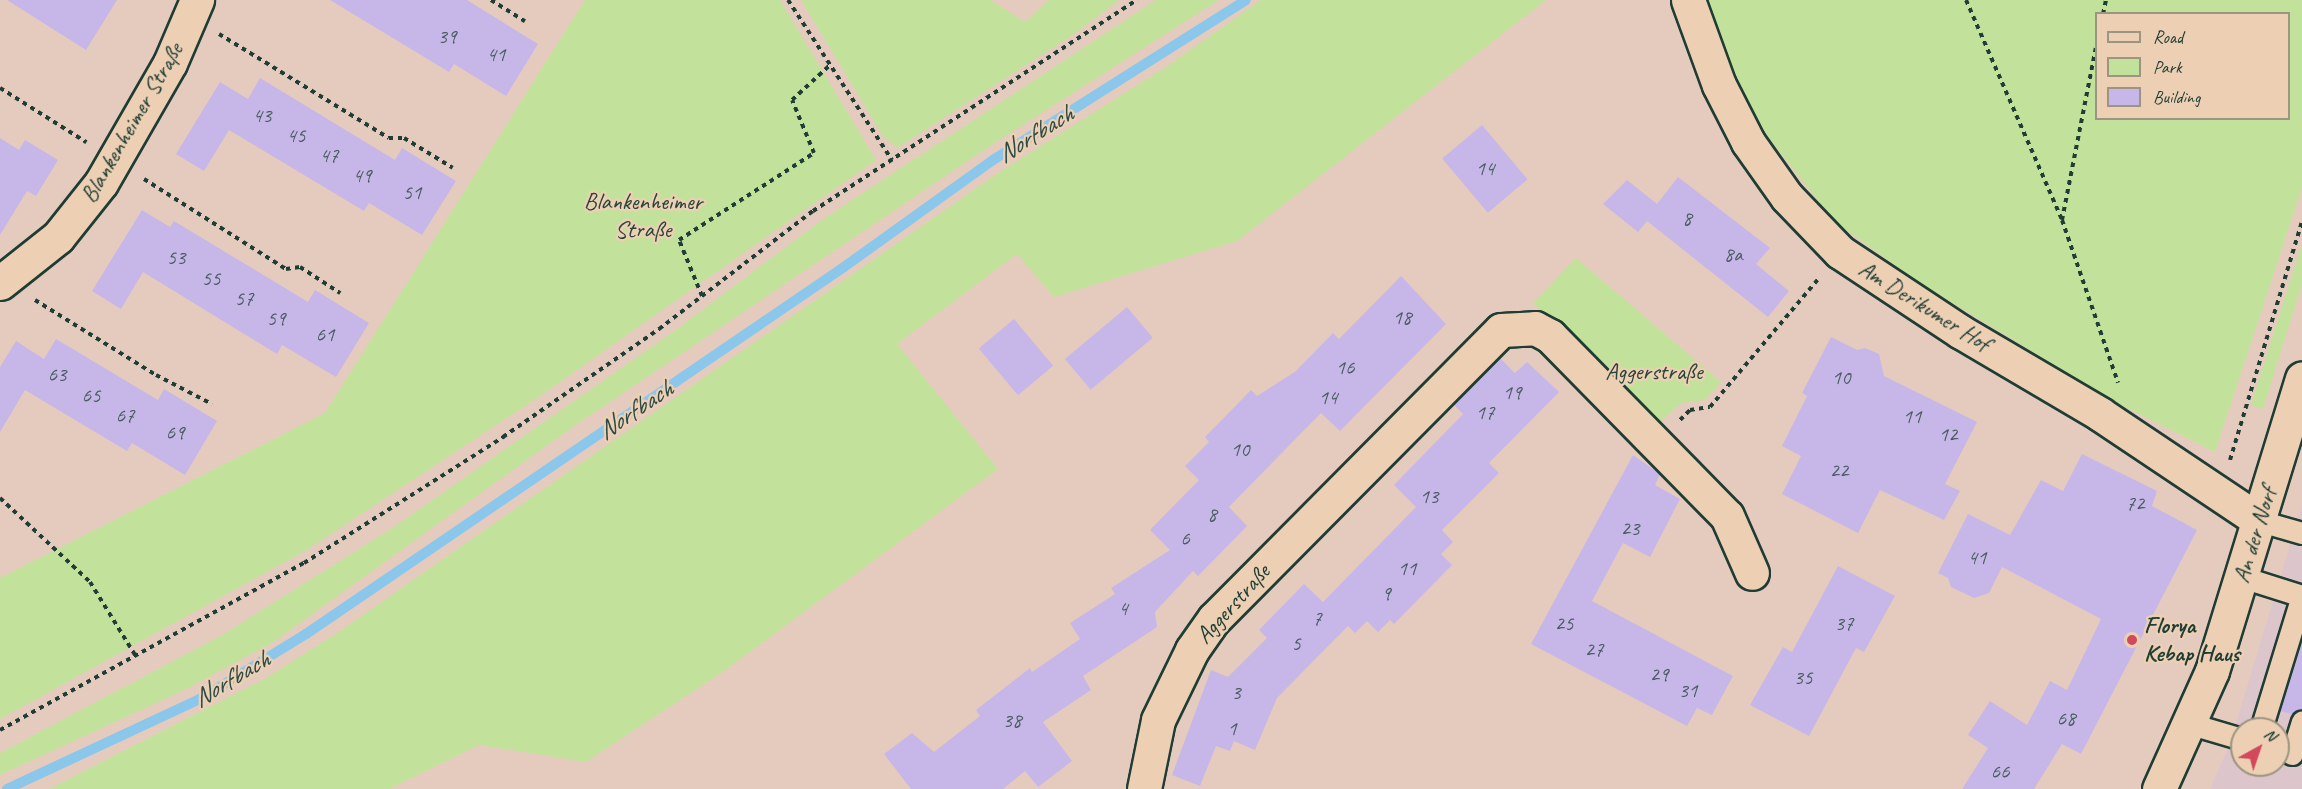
<!DOCTYPE html>
<meta charset="utf-8">
<style>
body{margin:0}
#map{position:relative;width:2302px;height:789px;overflow:hidden;background:#e5cbbe;font-family:Caveat,sans-serif}
div>[style]{position:absolute}
.built>*{inset:0;background:#dcc5cb}
.green>*{inset:0;background:#c2e29b}
.stream>*{height:10px;margin:-5px;padding:0 5px;transform-origin:5px;border-radius:5px;background:#8ac7ea}
.building>*{inset:0;background:#c6b7e8;transform-origin:0 0}
.path>*{height:4px;margin-top:-2px;transform-origin:0;background:repeating-linear-gradient(90deg,#1f3d34 0 4.5px,transparent 0 9px)}
.roads{filter:drop-shadow(2px 0 #1f3d34) drop-shadow(-2px 0 #1f3d34) drop-shadow(0 2px #1f3d34) drop-shadow(0 -2px #1f3d34)}
.service>*{height:21px;margin:-10.5px;padding:0 10.5px;transform-origin:10.5px;border-radius:10.5px;background:#edd0b4}
.minor>*{height:33px;margin:-16.5px;padding:0 16.5px;transform-origin:16.5px;border-radius:16.5px;background:#edd0b4}
.dots>*{width:16px;height:16px;translate:-50% -50%;box-sizing:border-box;border:3px solid #edd0b4;border-radius:50%}
span{translate:-50% -50%;white-space:nowrap;text-align:center;line-height:1.15;-webkit-text-stroke:4.5px #edd0b4;paint-order:stroke}
.number-label{font-size:21px;color:#495c61}
.number-label span{-webkit-text-stroke-width:0}
.street-label{font-size:24px;color:#1f3d34}
.park-label{font-size:24px;color:#274539}
.poi-label{font-size:24px;color:#1f3d34;font-weight:700}
.left{translate:0 -50%;text-align:left}
.water-label{font-size:26px;color:#2a4b46;font-style:italic}
.legend{position:absolute;left:2095px;top:12px;width:195px;height:108px;box-sizing:border-box;background:#edd0b4;border:2px solid #9b9581;margin:0;padding:8px 10px;list-style:none;font-size:18px;color:#1f3d34}
.legend li{display:flex;align-items:center;gap:12px;height:30px}
.legend b{width:30px;border:2px solid #9b9581}
.north{position:absolute;left:2230px;top:717px;width:60px;height:60px;box-sizing:border-box;background:#edd0b4;border:2px solid #9b9581;border-radius:50%;rotate:40deg;font-size:16px;font-weight:700;line-height:24px;text-align:center;color:#1f3d34}
.north::after{content:'';display:block;margin:auto;width:21px;height:27px;background:#d1495b;clip-path:polygon(50% 0,100% 100%,50% 72%,0 100%)}
</style>
<div id="map">
<div class="built">
<i style="clip-path:polygon(evenodd,2302px 506px,2302px 789px,2210px 789px,2229px 746px,2302px 506px,2242px 729px,2278px 729px,2278px 765px,2242px 765px,2242px 729px)"></i>
</div>
<div class="green">
<i style="clip-path:polygon(585px 0,780px 0,876px 160px,537px 398px,305px 551px,0 719px,0 578px,325px 413px)"></i>
<i style="clip-path:polygon(801px 0,990px 0,1025px 22px,1049px 0,1119px 0,1077px 32px,897px 148px,883px 136px)"></i>
<i style="clip-path:polygon(1156px 0,1219px 0,999px 140px,574px 426px,272px 643px,182px 691px,0 775px,0 753px,224px 634px,394px 527px,677px 329px,822px 220px)"></i>
<i style="clip-path:polygon(1261px 0,1546px 0,1237px 241px,1054px 297px,1017px 254px,897px 344px,998px 469px,724px 671px,586px 762px,479px 745px,389px 789px,49px 789px,266px 678px,337px 633px,998px 173px,1166px 67px)"></i>
<i style="clip-path:polygon(evenodd,1708px 0,2302px 0,2302px 188px,2215px 452px,2117px 403px,1915px 280px,1834px 221px,1754px 119px,1708px 11px,1708px 0,2096px 14px,2288px 14px,2288px 118px,2096px 118px,2096px 14px)"></i>
<i style="clip-path:polygon(2302px 243px,2302px 284px,2263px 409px,2251px 405px)"></i>
<i style="clip-path:polygon(1576px 258px,1721px 382px,1705px 400px,1681px 403px,1657px 425px,1533px 303px)"></i>
</div>
<div class="stream">
<i style="left:7px;top:789px;width:211px;rotate:-25deg"></i>
<i style="left:198px;top:700px;width:127px;rotate:-31.4deg"></i>
<i style="left:306px;top:634px;width:651px;rotate:-34.3deg"></i>
<i style="left:844px;top:267px;width:183px;rotate:-35.7deg"></i>
<i style="left:993px;top:160px;width:299px;rotate:-32.3deg"></i>
</div>
<div class="building">
<i style="clip-path:polygon(7px 0,117px 0,86px 50px)"></i>
<i style="clip-path:polygon(330px 0,467px 0,538px 44px,506px 96px,454px 64px,449px 72px)"></i>
<i style="clip-path:polygon(260px 78px,395px 160px,402px 148px,456px 181px,422px 235px,369px 203px,364px 211px,229px 130px,204px 171px,176px 154px,220px 82px,248px 99px)"></i>
<i style="left:1482px;top:125px;width:71px;height:52px;rotate:50deg"></i>
<i style="clip-path:polygon(0 138px,19px 150px,25px 140px,58px 160px,36px 196px,27px 191px,0 235px)"></i>
<i style="clip-path:polygon(1678px 177px,1770px 248px,1756px 264px,1789px 291px,1768px 317px,1647px 221px,1638px 232px,1603px 204px,1627px 180px,1657px 204px)"></i>
<i style="clip-path:polygon(142px 210px,170px 227px,174px 221px,308px 302px,315px 290px,369px 323px,336px 377px,282px 345px,277px 354px,143px 272px,121px 309px,92px 291px)"></i>
<i style="clip-path:polygon(1401px 276px,1446px 324px,1340px 431px,1321px 413px,1229px 507px,1247px 526px,1198px 576px,1193px 571px,1155px 612px,1157px 627px,1083px 676px,1091px 690px,1043px 722px,1072px 761px,1038px 787px,1025px 771px,1003px 789px,911px 789px,884px 754px,912px 733px,934px 752px,980px 716px,976px 710px,1030px 668px,1032px 672px,1080px 639px,1070px 623px,1115px 594px,1111px 588px,1170px 550px,1150px 530px,1199px 480px,1185px 466px,1209px 442px,1205px 437px,1251px 390px,1257px 396px,1296px 371px,1333px 333px,1339px 339px)"></i>
<i style="left:1127px;top:307px;width:40px;height:81px;rotate:50deg"></i>
<i style="left:1014px;top:319px;width:61px;height:46px;rotate:50deg"></i>
<i style="clip-path:polygon(1831px 337px,1857px 350px,1865px 348px,1879px 354px,1884px 376px,1977px 422px,1945px 484px,1960px 491px,1944px 520px,1880px 490px,1858px 533px,1782px 494px,1801px 456px,1782px 446px,1807px 396px,1802px 393px)"></i>
<i style="clip-path:polygon(56px 339px,158px 400px,164px 389px,217px 421px,185px 475px,132px 443px,127px 451px,25px 390px,0 432px,0 367px,16px 341px,44px 359px)"></i>
<i style="clip-path:polygon(1500px 358px,1515px 373px,1527px 362px,1559px 392px,1489px 463px,1499px 473px,1442px 530px,1453px 542px,1441px 554px,1452px 565px,1394px 624px,1390px 620px,1378px 632px,1367px 621px,1355px 633px,1348px 626px,1277px 698px,1255px 750px,1234px 741px,1230px 751px,1216px 746px,1200px 786px,1172px 775px,1211px 670px,1228px 677px,1267px 638px,1259px 630px,1304px 584px,1323px 602px,1416px 507px,1394px 485px,1463px 414px,1454px 405px)"></i>
<i style="clip-path:polygon(2082px 454px,2157px 491px,2152px 506px,2197px 530px,2081px 754px,2062px 744px,2034px 789px,1962px 789px,1988px 748px,1968px 735px,1990px 701px,2027px 725px,2050px 681px,2067px 690px,2101px 619px,2002px 567px,1989px 593px,1974px 598px,1951px 587px,1948px 578px,1938px 573px,1968px 514px,2010px 535px,2041px 480px,2063px 491px)"></i>
<i style="clip-path:polygon(1633px 455px,1660px 474px,1655px 485px,1680px 499px,1650px 557px,1623px 543px,1592px 601px,1733px 676px,1712px 715px,1697px 708px,1687px 726px,1531px 644px)"></i>
<i style="clip-path:polygon(1838px 566px,1895px 596px,1864px 652px,1856px 648px,1809px 736px,1750px 705px,1783px 647px,1792px 652px)"></i>
<i style="clip-path:polygon(2302px 639px,2302px 709px,2292px 714px,2280px 711px)"></i>
</div>
<div class="path">
<i style="left:491px;top:0;width:40px;rotate:32deg"></i>
<i style="left:788px;top:0;width:191px;rotate:57deg"></i>
<i style="left:1966px;top:0;width:240px;rotate:66.4deg"></i>
<i style="left:2062px;top:220px;width:172px;rotate:71deg"></i>
<i style="left:2103px;top:14px;width:14px;rotate:-78deg"></i>
<i style="left:219px;top:34px;width:199px;rotate:31.5deg"></i>
<i style="left:389px;top:138px;width:15px"></i>
<i style="left:404px;top:138px;width:57px;rotate:31.5deg"></i>
<i style="left:0;top:88px;width:102px;rotate:32.1deg"></i>
<i style="left:144px;top:179px;width:168px;rotate:32.4deg"></i>
<i style="left:286px;top:269px;width:14px;rotate:-8deg"></i>
<i style="left:300px;top:267px;width:48px;rotate:33deg"></i>
<i style="left:2062px;top:220px;width:176px;rotate:-78.9deg"></i>
<i style="left:702px;top:296px;width:61px;rotate:-112.3deg"></i>
<i style="left:679px;top:240px;width:161px;rotate:-32.8deg"></i>
<i style="left:814px;top:153px;width:57px;rotate:-112.5deg"></i>
<i style="left:792px;top:100px;width:52px;rotate:-42.6deg"></i>
<i style="left:35px;top:300px;width:142px;rotate:31.8deg"></i>
<i style="left:156px;top:375px;width:63px;rotate:27.4deg"></i>
<i style="left:1680px;top:420px;width:14px;rotate:-45deg"></i>
<i style="left:1690px;top:410px;width:20px;rotate:-9deg"></i>
<i style="left:1710px;top:407px;width:169px;rotate:-49.8deg"></i>
<i style="left:2230px;top:460px;width:249px;rotate:-73.2deg"></i>
<i style="left:0;top:498px;width:123px;rotate:43deg"></i>
<i style="left:90px;top:582px;width:89px;rotate:58.3deg"></i>
<i style="left:0;top:730px;width:347px;rotate:-28.8deg"></i>
<i style="left:304px;top:563px;width:236px;rotate:-32.3deg"></i>
<i style="left:503px;top:437px;width:190px;rotate:-34.7deg"></i>
<i style="left:659px;top:329px;width:194px;rotate:-37.5deg"></i>
<i style="left:813px;top:211px;width:387px;rotate:-33.1deg"></i>
</div>
<div class="roads">
<div class="service">
<i style="left:2260px;top:521px;width:44px;rotate:15.9deg"></i>
<i style="left:2242px;top:577px;width:63px;rotate:17.6deg"></i>
<i style="left:2191px;top:724px;width:53px;rotate:16.4deg"></i>
<i style="left:2261px;top:729px;width:139px;rotate:-72.9deg"></i>
<i style="left:2292px;top:754px;width:34px;rotate:-73deg"></i>
</div>
<div class="minor">
<i style="left:1688px;top:0;width:90px;rotate:70deg"></i>
<i style="left:1719px;top:85px;width:64px;rotate:63deg"></i>
<i style="left:1748px;top:142px;width:67px;rotate:54.7deg"></i>
<i style="left:1787px;top:197px;width:76px;rotate:46.1deg"></i>
<i style="left:1840px;top:252px;width:145px;rotate:33.5deg"></i>
<i style="left:1961px;top:332px;width:161px;rotate:30.5deg"></i>
<i style="left:2100px;top:414px;width:192px;rotate:33.8deg"></i>
<i style="left:0;top:283px;width:74px;rotate:-38.4deg"></i>
<i style="left:58px;top:237px;width:69px;rotate:-51.5deg"></i>
<i style="left:101px;top:183px;width:138px;rotate:-60.1deg"></i>
<i style="left:170px;top:63px;width:69px;rotate:-66.8deg"></i>
<i style="left:1144px;top:789px;width:70px;rotate:-78.5deg"></i>
<i style="left:1158px;top:720px;width:78px;rotate:-64.1deg"></i>
<i style="left:1192px;top:650px;width:38px;rotate:-55deg"></i>
<i style="left:1214px;top:619px;width:407px;rotate:-45.2deg"></i>
<i style="left:1501px;top:330px;width:34px;rotate:-3deg"></i>
<i style="left:1535px;top:328px;width:17px;rotate:28deg"></i>
<i style="left:1550px;top:336px;width:252px;rotate:45.5deg"></i>
<i style="left:1727px;top:516px;width:62px;rotate:66.3deg"></i>
<i style="left:2159px;top:789px;width:129px;rotate:-65.8deg"></i>
<i style="left:2212px;top:671px;width:306px;rotate:-72.9deg"></i>
</div>
</div>
<div class="dots">
<i style="left:2132px;top:640px;background:#d1495b"></i>
</div>
<div class="number-label">
<span style="left:447px;top:36px">39</span>
<span style="left:496px;top:54px">41</span>
<span style="left:262px;top:115px">43</span>
<span style="left:296px;top:135px">45</span>
<span style="left:329px;top:155px">47</span>
<span style="left:1485px;top:168px">14</span>
<span style="left:362px;top:175px">49</span>
<span style="left:412px;top:192px">51</span>
<span style="left:1687px;top:218px">8</span>
<span style="left:1733px;top:254px">8a</span>
<span style="left:176px;top:257px">53</span>
<span style="left:211px;top:278px">55</span>
<span style="left:244px;top:298px">57</span>
<span style="left:1402px;top:317px">18</span>
<span style="left:276px;top:318px">59</span>
<span style="left:325px;top:334px">61</span>
<span style="left:1345px;top:367px">16</span>
<span style="left:57px;top:374px">63</span>
<span style="left:1841px;top:377px">10</span>
<span style="left:1512px;top:392px">19</span>
<span style="left:91px;top:395px">65</span>
<span style="left:1328px;top:397px">14</span>
<span style="left:1485px;top:412px">17</span>
<span style="left:125px;top:415px">67</span>
<span style="left:1912px;top:416px">11</span>
<span style="left:175px;top:432px">69</span>
<span style="left:1948px;top:434px">12</span>
<span style="left:1240px;top:449px">10</span>
<span style="left:1839px;top:470px">22</span>
<span style="left:1429px;top:496px">13</span>
<span style="left:2135px;top:503px">72</span>
<span style="left:1212px;top:514px">8</span>
<span style="left:1630px;top:528px">23</span>
<span style="left:1185px;top:538px">6</span>
<span style="left:1977px;top:557px">41</span>
<span style="left:1407px;top:568px">11</span>
<span style="left:1386px;top:593px">9</span>
<span style="left:1123px;top:608px">4</span>
<span style="left:1317px;top:618px">7</span>
<span style="left:1564px;top:623px">25</span>
<span style="left:1844px;top:623px">37</span>
<span style="left:1296px;top:643px">5</span>
<span style="left:1594px;top:649px">27</span>
<span style="left:1659px;top:674px">29</span>
<span style="left:1803px;top:677px">35</span>
<span style="left:1688px;top:690px">31</span>
<span style="left:1236px;top:692px">3</span>
<span style="left:2066px;top:718px">68</span>
<span style="left:1012px;top:720px">38</span>
<span style="left:1232px;top:728px">1</span>
<span style="left:2000px;top:771px">66</span>
</div>
<div class="street-label">
<span style="left:132px;top:123px;rotate:-60deg">Blankenheimer Straße</span>
<span style="left:1924px;top:306px;rotate:32deg">Am Derikumer Hof</span>
<span style="left:2255px;top:535px;rotate:-73deg">An der Norf</span>
<span style="left:1233px;top:604px;rotate:-48deg">Aggerstraße</span>
</div>
<div class="park-label">
<span style="left:643px;top:216px">Blankenheimer<br>Straße</span>
<span style="left:1654px;top:372px">Aggerstraße</span>
</div>
<div class="poi-label">
<span class="left" style="left:2144px;top:640px">Florya<br>Kebap Haus</span>
</div>
<div class="water-label">
<span style="left:1035px;top:134px;rotate:-32deg">Norfbach</span>
<span style="left:635px;top:410px;rotate:-34deg">Norfbach</span>
<span style="left:231px;top:679px;rotate:-31deg">Norfbach</span>
</div>
<ul class="legend">
<li><b style="height:8px;background:#edd0b4"></b>Road</li>
<li><b style="height:16px;background:#c2e29b"></b>Park</li>
<li><b style="height:16px;background:#c6b7e8"></b>Building</li>
</ul>
<div class="north">N</div>
</div>
